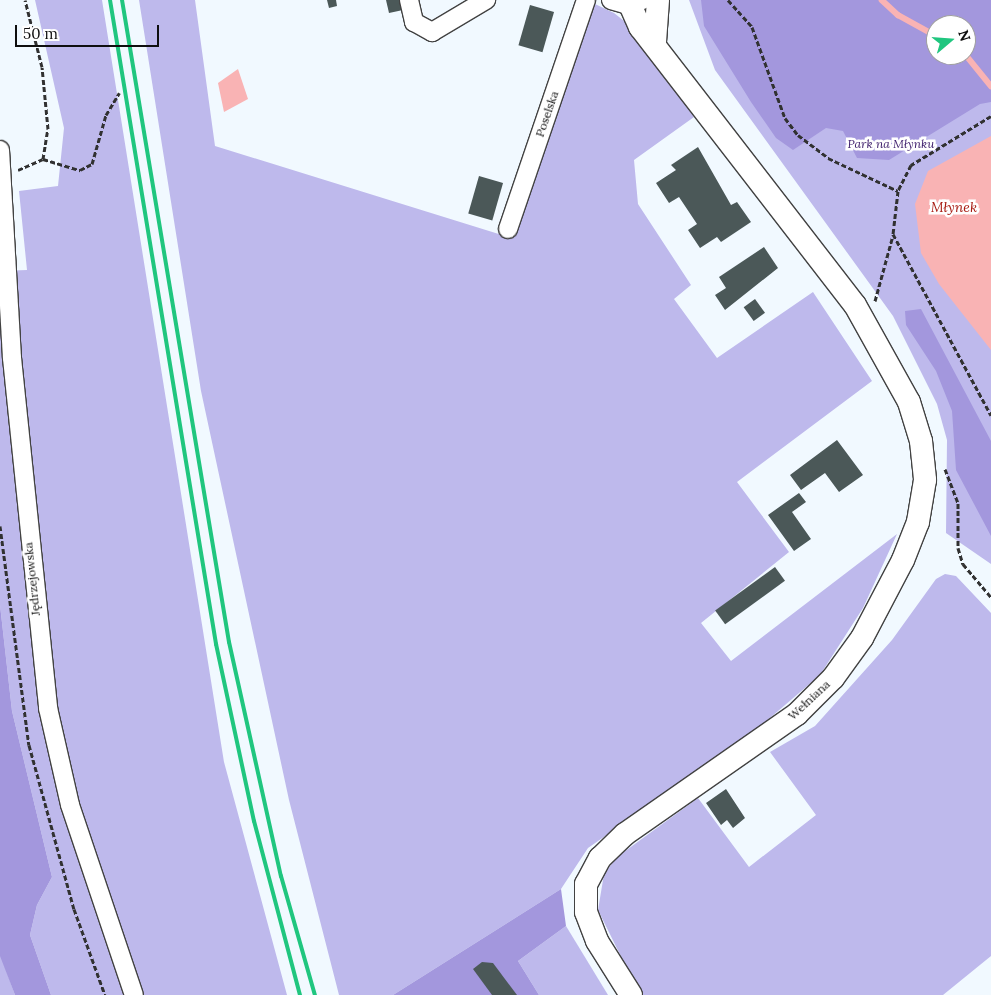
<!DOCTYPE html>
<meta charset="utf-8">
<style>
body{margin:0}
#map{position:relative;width:991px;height:995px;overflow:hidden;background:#f1f9ff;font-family:Lora,serif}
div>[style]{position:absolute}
.green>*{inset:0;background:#beb9ec}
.forest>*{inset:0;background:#a397dd}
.water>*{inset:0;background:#f9b3b4}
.stream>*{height:5.5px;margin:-2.75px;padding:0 2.75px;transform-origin:2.75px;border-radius:2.75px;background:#f9b3b4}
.building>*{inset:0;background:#4b5858;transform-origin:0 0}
.path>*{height:3px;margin-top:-1.5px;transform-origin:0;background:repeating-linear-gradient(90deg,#313131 0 5px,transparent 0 7.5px)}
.roads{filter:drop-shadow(1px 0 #424242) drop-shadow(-1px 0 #424242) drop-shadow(0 1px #424242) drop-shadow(0 -1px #424242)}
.minor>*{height:18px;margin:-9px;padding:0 9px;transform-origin:9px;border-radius:9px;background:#fff}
.tertiary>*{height:22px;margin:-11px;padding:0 11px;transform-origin:11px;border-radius:11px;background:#fff}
.rail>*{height:4px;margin:-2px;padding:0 2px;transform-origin:2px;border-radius:2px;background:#20c67f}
span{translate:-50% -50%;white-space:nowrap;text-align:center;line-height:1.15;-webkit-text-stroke:5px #fff;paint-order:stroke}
.street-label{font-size:12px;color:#0f0f0f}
.park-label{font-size:12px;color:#3c1c6a;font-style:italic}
.water-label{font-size:14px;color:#a71b12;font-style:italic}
.north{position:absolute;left:926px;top:15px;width:50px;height:50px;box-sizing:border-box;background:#fff;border:1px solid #9f9f9f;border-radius:50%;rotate:72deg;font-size:14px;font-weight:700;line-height:20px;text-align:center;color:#0f0f0f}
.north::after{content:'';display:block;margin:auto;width:18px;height:22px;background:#20c67f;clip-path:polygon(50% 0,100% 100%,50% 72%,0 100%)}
.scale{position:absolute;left:15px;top:25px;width:144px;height:22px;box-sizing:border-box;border:2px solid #0f0f0f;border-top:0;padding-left:6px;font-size:15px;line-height:18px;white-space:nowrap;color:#0f0f0f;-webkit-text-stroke:4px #fff;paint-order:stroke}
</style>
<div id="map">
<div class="green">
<i style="clip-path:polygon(35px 0,102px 0,224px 762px,287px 995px,51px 995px,30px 935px,37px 905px,52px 877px,12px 711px,0 605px,0 271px,27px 270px,19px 191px,58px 186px,64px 128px)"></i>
<i style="clip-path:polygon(139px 0,195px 0,215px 146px,512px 238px,595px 4px,614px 13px,633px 28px,694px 117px,634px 160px,638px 204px,691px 285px,674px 299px,717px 358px,813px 292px,872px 381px,737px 482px,789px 552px,701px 623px,731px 661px,897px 534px,863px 608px,820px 675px,750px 735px,588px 848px,561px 889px,393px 995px,339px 995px,289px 800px,201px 391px)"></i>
<i style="clip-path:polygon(evenodd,689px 0,991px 0,991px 564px,946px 533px,947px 440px,937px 404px,893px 316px,715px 70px,689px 0,936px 25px,966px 25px,966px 55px,936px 55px,936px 25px)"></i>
<i style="clip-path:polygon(945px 574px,956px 576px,991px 613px,991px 956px,943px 995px,640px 995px,598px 910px,604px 874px,617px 857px,698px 798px,749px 867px,816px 815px,770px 752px,815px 726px,892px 640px,936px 579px)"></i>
<i style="clip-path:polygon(566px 926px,608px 995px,539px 995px,518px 961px)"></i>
<i style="clip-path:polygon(0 956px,1px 956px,15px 995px,0 995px)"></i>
</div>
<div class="forest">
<i style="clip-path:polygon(evenodd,701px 0,991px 0,991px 102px,980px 104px,889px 160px,857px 158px,843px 131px,826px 128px,793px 150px,776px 138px,751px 102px,704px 26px,701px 0,936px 25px,966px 25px,966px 55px,936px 55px,936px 25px)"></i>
<i style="clip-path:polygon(921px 309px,991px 441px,991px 536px,956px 470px,952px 411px,936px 371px,906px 325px,905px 311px)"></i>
<i style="clip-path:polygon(0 605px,12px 711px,52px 877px,37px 905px,30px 935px,51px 995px,15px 995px,0 956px)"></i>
<i style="clip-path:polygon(561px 889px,566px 926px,518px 961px,539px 995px,393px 995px)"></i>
</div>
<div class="water">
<i style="clip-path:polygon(238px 69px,248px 99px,224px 112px,218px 83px)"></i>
<i style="clip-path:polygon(991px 136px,991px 350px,939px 284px,921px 253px,915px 204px,928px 171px)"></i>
</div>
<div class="stream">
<i style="left:882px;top:0;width:22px;rotate:43deg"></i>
<i style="left:898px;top:15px;width:43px;rotate:28.9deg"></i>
<i style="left:966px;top:55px;width:40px;rotate:51deg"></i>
</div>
<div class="building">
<i style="clip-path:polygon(327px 0,336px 0,337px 6px,329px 8px)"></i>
<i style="clip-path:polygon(386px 0,401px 0,403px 10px,389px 13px)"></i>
<i style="left:530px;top:5px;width:25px;height:42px;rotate:16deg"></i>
<i style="clip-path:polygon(698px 147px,731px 205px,737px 202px,751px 222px,721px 242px,717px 237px,700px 248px,688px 230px,697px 224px,679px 197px,669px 203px,656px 183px,676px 170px,671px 165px)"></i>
<i style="left:479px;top:176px;width:25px;height:39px;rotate:16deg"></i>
<i style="clip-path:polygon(764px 247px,778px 268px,725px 310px,715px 295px,726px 288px,719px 277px)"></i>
<i style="left:755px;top:299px;width:17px;height:14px;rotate:54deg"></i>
<i style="clip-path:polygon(837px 440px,863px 475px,839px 492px,825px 473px,801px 490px,790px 475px)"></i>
<i style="clip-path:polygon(799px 493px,806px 502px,792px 512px,811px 539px,794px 551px,768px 515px)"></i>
<i style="left:775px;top:567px;width:17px;height:74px;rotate:54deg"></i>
<i style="clip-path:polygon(726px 789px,745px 818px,733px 828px,727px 820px,721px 825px,706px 803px)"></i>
<i style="clip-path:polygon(482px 962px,493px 963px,517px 995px,492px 995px,473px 969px)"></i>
</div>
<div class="path">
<i style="left:728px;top:0;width:36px;rotate:48deg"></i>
<i style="left:752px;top:27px;width:97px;rotate:70.1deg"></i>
<i style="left:785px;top:118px;width:21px;rotate:53deg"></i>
<i style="left:798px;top:135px;width:38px;rotate:37deg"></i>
<i style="left:828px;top:158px;width:77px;rotate:25.2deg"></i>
<i style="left:991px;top:116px;width:94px;rotate:148.5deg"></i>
<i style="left:911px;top:165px;width:29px;rotate:117deg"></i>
<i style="left:898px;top:191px;width:43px;rotate:96.6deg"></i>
<i style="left:893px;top:234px;width:206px;rotate:61.6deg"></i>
<i style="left:43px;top:159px;width:39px;rotate:17deg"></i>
<i style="left:80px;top:170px;width:13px;rotate:-27deg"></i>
<i style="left:92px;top:164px;width:51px;rotate:-74.1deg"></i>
<i style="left:106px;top:115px;width:26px;rotate:-59deg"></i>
<i style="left:18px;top:170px;width:27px;rotate:-24deg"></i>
<i style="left:43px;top:159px;width:30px;rotate:-81deg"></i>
<i style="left:48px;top:129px;width:62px;rotate:-95.5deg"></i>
<i style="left:42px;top:67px;width:69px;rotate:-104.2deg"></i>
<i style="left:875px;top:301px;width:68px;rotate:-74.7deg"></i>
<i style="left:945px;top:469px;width:36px;rotate:69deg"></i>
<i style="left:958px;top:503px;width:45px;rotate:90deg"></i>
<i style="left:958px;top:548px;width:17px;rotate:73deg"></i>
<i style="left:963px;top:564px;width:43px;rotate:49.7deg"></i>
<i style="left:0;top:526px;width:221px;rotate:82.5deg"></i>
<i style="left:29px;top:745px;width:170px;rotate:74.7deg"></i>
<i style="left:74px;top:909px;width:91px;rotate:70.2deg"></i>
</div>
<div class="roads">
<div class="minor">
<i style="left:409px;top:0;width:23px;rotate:77deg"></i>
<i style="left:414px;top:22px;width:21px;rotate:29deg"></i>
<i style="left:432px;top:32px;width:63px;rotate:-30.7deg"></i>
<i style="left:611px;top:0;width:19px;rotate:16deg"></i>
<i style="left:629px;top:5px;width:14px;rotate:-21deg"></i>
<i style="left:0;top:150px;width:208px;rotate:86.7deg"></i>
<i style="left:12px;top:358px;width:352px;rotate:84.1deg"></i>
<i style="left:48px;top:708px;width:99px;rotate:77.2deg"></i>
<i style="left:70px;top:805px;width:200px;rotate:71.4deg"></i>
<i style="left:508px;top:229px;width:242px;rotate:-71.2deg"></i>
</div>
<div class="tertiary">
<i style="left:628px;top:0;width:30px;rotate:66deg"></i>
<i style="left:640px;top:27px;width:351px;rotate:52.3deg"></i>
<i style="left:855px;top:305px;width:111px;rotate:60.9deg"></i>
<i style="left:909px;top:402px;width:41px;rotate:72.9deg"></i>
<i style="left:921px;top:441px;width:39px;rotate:84deg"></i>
<i style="left:925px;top:480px;width:43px;rotate:99.5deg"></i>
<i style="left:918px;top:522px;width:41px;rotate:111.5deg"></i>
<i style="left:903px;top:560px;width:88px;rotate:117.7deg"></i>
<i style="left:862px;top:638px;width:49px;rotate:125.9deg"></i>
<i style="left:833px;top:678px;width:51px;rotate:135deg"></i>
<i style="left:797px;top:714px;width:210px;rotate:145.1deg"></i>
<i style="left:625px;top:834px;width:35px;rotate:136deg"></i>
<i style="left:600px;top:858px;width:30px;rotate:118deg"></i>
<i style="left:586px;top:884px;width:28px;rotate:90deg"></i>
<i style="left:586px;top:912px;width:31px;rotate:69deg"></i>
<i style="left:597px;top:941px;width:64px;rotate:57.8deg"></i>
<i style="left:655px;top:42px;width:42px;rotate:-85.9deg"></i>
</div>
</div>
<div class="rail">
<i style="left:110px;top:0;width:653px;rotate:80.65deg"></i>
<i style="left:216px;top:644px;width:181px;rotate:77.9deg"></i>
<i style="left:254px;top:821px;width:180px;rotate:75.2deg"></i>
<i style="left:122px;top:0;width:651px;rotate:80.54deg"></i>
<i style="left:229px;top:642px;width:240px;rotate:77.5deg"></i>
<i style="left:281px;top:876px;width:124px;rotate:74.1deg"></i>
</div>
<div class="street-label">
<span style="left:547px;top:114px;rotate:-71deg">Poselska</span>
<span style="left:32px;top:579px;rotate:-96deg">Jędrzejowska</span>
<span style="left:809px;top:700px;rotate:-43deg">Wełniana</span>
</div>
<div class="park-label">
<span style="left:891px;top:144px">Park na Młynku</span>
</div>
<div class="water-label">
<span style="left:954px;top:207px">Młynek</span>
</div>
<div class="north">N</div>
<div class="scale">50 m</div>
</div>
